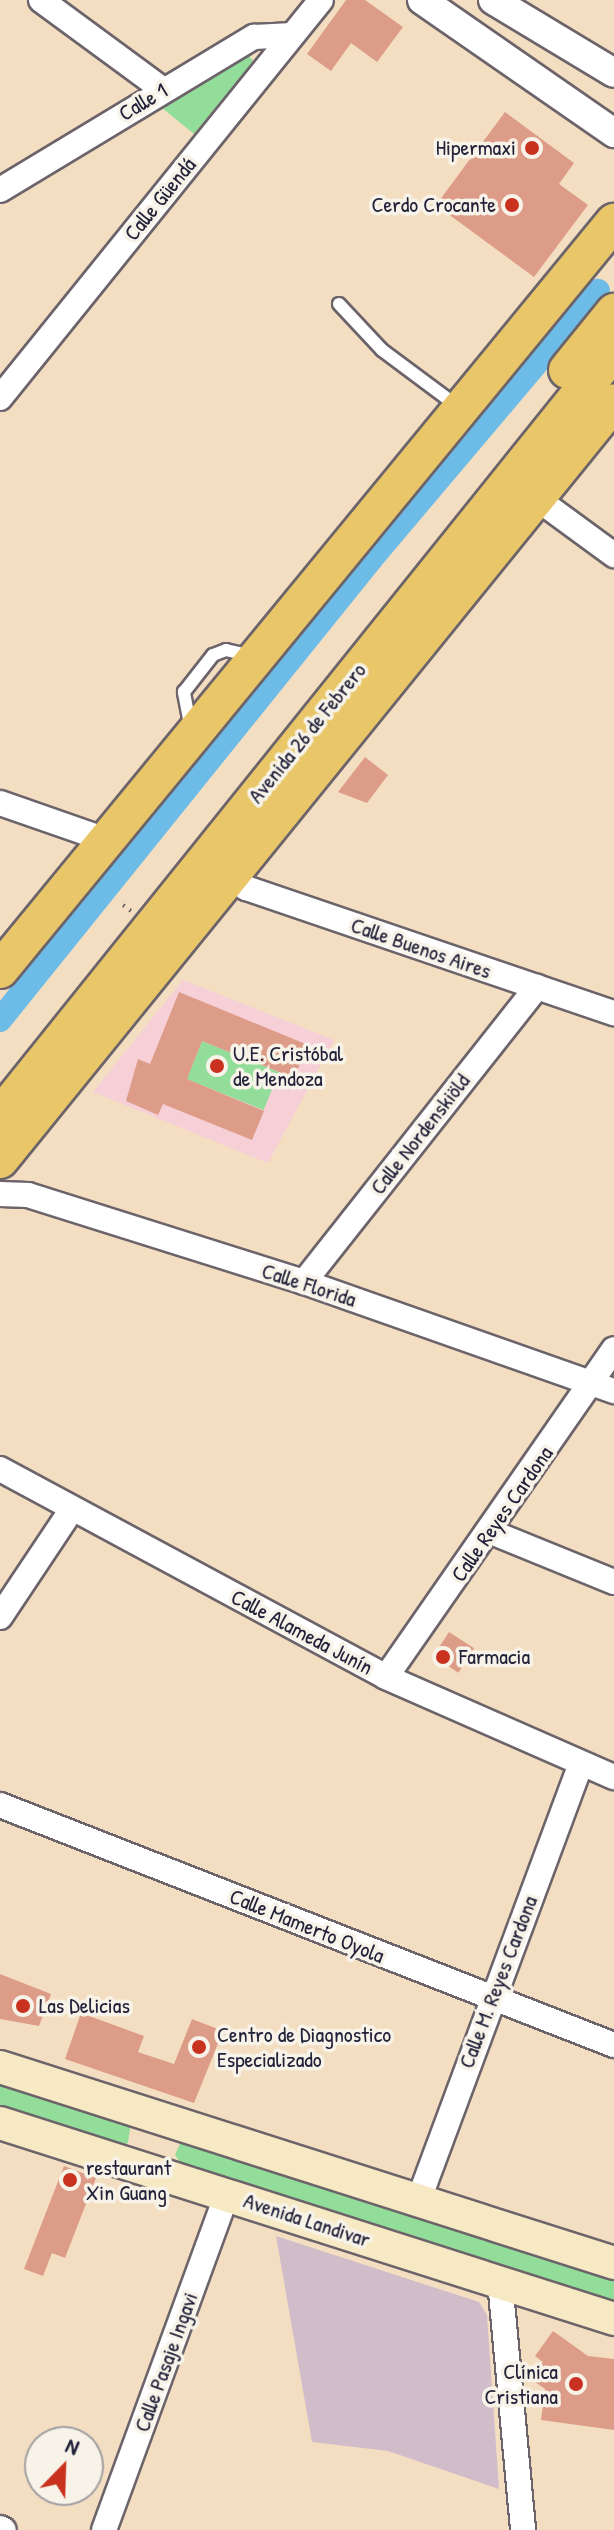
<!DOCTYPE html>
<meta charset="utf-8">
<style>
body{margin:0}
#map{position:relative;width:614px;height:2530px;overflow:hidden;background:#f4dec2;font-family:"Patrick Hand",sans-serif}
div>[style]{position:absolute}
.built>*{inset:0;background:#f6cfd7}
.industrial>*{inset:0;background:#d1bdc9}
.green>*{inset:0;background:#92dd9a;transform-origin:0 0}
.canal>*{height:24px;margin:-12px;padding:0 12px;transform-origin:12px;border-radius:12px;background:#6dbce8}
.building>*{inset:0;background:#dd9c88;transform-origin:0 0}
.path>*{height:4px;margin-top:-2px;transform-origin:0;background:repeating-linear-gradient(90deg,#6c646a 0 2px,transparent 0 8px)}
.roads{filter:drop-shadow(2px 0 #6c646a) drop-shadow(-2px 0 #6c646a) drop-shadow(0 2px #6c646a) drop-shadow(0 -2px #6c646a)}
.service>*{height:12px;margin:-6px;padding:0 6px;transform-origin:6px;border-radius:6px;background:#fff}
.minor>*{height:24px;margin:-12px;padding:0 12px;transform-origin:12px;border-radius:12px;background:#fff}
.tertiary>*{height:28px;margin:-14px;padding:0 14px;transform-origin:14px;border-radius:14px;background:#fff}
.secondary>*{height:32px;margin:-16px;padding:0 16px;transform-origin:16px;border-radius:16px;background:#f6e9c3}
.primary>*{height:36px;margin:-18px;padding:0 18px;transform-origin:18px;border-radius:18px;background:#e9c769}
.dots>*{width:22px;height:22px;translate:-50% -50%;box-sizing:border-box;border:4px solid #f7f3e8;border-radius:50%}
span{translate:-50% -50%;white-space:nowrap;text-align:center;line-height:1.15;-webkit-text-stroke:7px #f7f3e8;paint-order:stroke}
.street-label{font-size:22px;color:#22223b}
.poi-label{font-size:22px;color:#22223b}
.right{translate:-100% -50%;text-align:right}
.left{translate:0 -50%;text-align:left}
.north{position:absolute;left:24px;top:2426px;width:80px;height:80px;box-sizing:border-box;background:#f7f3e8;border:2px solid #a29fa3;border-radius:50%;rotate:23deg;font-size:22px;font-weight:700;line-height:32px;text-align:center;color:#22223b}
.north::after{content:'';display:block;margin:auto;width:28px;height:36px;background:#c8321e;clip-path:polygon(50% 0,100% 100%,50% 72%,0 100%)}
</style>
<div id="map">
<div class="built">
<i style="clip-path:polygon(183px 980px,334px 1040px,268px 1163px,93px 1092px)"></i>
</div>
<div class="industrial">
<i style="clip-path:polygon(276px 2236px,479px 2302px,487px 2315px,499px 2489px,388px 2451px,312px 2442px)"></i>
</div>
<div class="green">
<i style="clip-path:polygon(248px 54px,253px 61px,194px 134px,162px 108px)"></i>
<i style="left:202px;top:1041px;width:83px;height:41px;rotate:22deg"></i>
<i style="clip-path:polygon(0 2077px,131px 2122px,128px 2143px,116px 2149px,0 2109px)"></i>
<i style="clip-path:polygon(182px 2139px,614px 2273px,614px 2306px,187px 2172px,175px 2155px)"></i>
</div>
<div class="canal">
<i style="left:0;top:1020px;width:593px;rotate:-51.16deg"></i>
<i style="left:372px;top:558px;width:350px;rotate:-49.8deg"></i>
</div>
<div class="building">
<i style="clip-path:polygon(346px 0,365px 0,403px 27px,377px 62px,351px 43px,331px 71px,307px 54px)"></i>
<i style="clip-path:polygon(505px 112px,574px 163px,559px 184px,588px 205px,534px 277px,436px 205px)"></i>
<i style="clip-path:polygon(365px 757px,388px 775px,367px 803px,338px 792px)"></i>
<i style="clip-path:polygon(179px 992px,308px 1045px,294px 1078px,202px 1041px,187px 1079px,264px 1111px,252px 1140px,163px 1104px,158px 1115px,126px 1101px,138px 1059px,150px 1064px)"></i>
<i style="left:449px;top:1632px;width:30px;height:29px;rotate:33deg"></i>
<i style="clip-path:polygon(0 1974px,51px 1994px,39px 2026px,0 2019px)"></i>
<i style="clip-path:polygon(81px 2013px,144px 2036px,138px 2052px,174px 2064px,192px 2019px,223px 2031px,194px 2103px,65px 2059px)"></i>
<i style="clip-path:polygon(64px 2166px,96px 2178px,65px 2258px,52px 2253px,43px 2276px,24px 2269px)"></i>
<i style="clip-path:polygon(553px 2331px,588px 2356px,614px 2359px,614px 2430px,541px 2420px,545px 2389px,531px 2379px,543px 2362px,535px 2356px)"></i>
</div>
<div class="path">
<i style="left:123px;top:905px;width:10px;rotate:37deg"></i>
</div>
<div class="roads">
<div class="service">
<i style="left:339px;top:304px;width:63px;rotate:46.9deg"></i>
<i style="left:382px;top:350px;width:94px;rotate:36.7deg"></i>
<i style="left:191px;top:729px;width:38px;rotate:-101deg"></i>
<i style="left:184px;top:692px;width:47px;rotate:-51.9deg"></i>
<i style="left:213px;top:655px;width:14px;rotate:-21deg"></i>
<i style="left:226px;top:650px;width:26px;rotate:13deg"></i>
</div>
<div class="minor">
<i style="left:41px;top:0;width:150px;rotate:36.3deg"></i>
<i style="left:0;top:190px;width:297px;rotate:-31.1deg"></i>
<i style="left:254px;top:37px;width:38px;rotate:-3deg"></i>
<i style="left:0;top:398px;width:511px;rotate:-51.11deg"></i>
<i style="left:536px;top:498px;width:97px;rotate:36.2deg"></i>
<i style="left:0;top:803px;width:112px;rotate:19.2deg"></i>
<i style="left:231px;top:877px;width:19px;rotate:36deg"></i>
<i style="left:246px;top:888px;width:389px;rotate:18.8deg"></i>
<i style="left:0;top:1194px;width:28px;rotate:2deg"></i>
<i style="left:28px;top:1195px;width:289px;rotate:17.5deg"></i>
<i style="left:304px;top:1282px;width:329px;rotate:19.4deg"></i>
<i style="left:304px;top:1282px;width:376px;rotate:-51.7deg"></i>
<i style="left:0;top:1469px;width:438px;rotate:28.3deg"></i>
<i style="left:386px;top:1677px;width:249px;rotate:23.7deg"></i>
<i style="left:491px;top:1532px;width:133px;rotate:22.1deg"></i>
<i style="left:0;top:1617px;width:130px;rotate:-56.3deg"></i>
<i style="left:386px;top:1677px;width:399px;rotate:-55.2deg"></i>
<i style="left:0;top:1805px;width:659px;rotate:21.35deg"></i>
<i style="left:419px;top:2199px;width:462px;rotate:-69.6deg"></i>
<i style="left:500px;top:2281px;width:250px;rotate:84.7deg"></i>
<i style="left:0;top:2528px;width:4px;rotate:27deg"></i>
<i style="left:104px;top:2530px;width:358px;rotate:-69.9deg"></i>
</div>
<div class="tertiary">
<i style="left:422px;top:0;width:234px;rotate:34.7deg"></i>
<i style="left:493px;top:0;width:141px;rotate:31.1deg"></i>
</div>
<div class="secondary">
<i style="left:0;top:2067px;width:645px;rotate:17.7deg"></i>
<i style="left:0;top:2123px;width:645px;rotate:17.7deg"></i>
</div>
<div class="primary">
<i style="left:567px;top:370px;width:75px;rotate:-51deg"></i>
<i style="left:0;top:970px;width:968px;rotate:-50.62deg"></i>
<i style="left:0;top:1116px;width:981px;rotate:-51.25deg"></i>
<i style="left:0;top:1160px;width:975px;rotate:-50.99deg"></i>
</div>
</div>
<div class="dots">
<i style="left:532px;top:148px;background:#c8321e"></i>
<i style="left:512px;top:205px;background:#c8321e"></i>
<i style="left:217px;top:1066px;background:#c8321e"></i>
<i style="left:443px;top:1657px;background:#c8321e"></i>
<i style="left:23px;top:2006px;background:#c8321e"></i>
<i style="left:199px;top:2047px;background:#c8321e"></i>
<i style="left:70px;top:2180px;background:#c8321e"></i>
<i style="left:576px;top:2384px;background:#c8321e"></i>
</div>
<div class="street-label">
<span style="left:143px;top:102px;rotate:-31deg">Calle 1</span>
<span style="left:160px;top:199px;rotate:-51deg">Calle Güendá</span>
<span style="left:307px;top:733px;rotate:-51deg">Avenida 26 de Febrero</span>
<span style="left:421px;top:948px;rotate:19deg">Calle Buenos Aires</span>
<span style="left:420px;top:1134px;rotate:-52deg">Calle Nordenskiöld</span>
<span style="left:309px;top:1285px;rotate:18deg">Calle Florida</span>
<span style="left:502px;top:1514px;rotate:-55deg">Calle Reyes Cardona</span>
<span style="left:302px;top:1632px;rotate:28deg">Calle Alameda Junín</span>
<span style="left:307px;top:1926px;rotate:22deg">Calle Mamerto Oyola</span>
<span style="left:498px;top:1982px;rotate:-69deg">Calle M. Reyes Cardona</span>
<span style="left:307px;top:2220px;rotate:18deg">Avenida Landivar</span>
<span style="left:166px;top:2362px;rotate:-70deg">Calle Pasaje Ingavi</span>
</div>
<div class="poi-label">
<span class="right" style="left:516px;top:148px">Hipermaxi</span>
<span class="right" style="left:496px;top:205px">Cerdo Crocante</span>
<span class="left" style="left:233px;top:1066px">U.E. Cristóbal<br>de Mendoza</span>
<span class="left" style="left:459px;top:1657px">Farmacia</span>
<span class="left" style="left:39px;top:2006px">Las Delicias</span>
<span class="left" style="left:217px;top:2047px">Centro de Diagnostico<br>Especializado</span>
<span class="left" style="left:86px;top:2180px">restaurant<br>Xin Guang</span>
<span class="right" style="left:558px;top:2384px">Clínica<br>Cristiana</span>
</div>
<div class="north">N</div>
</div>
